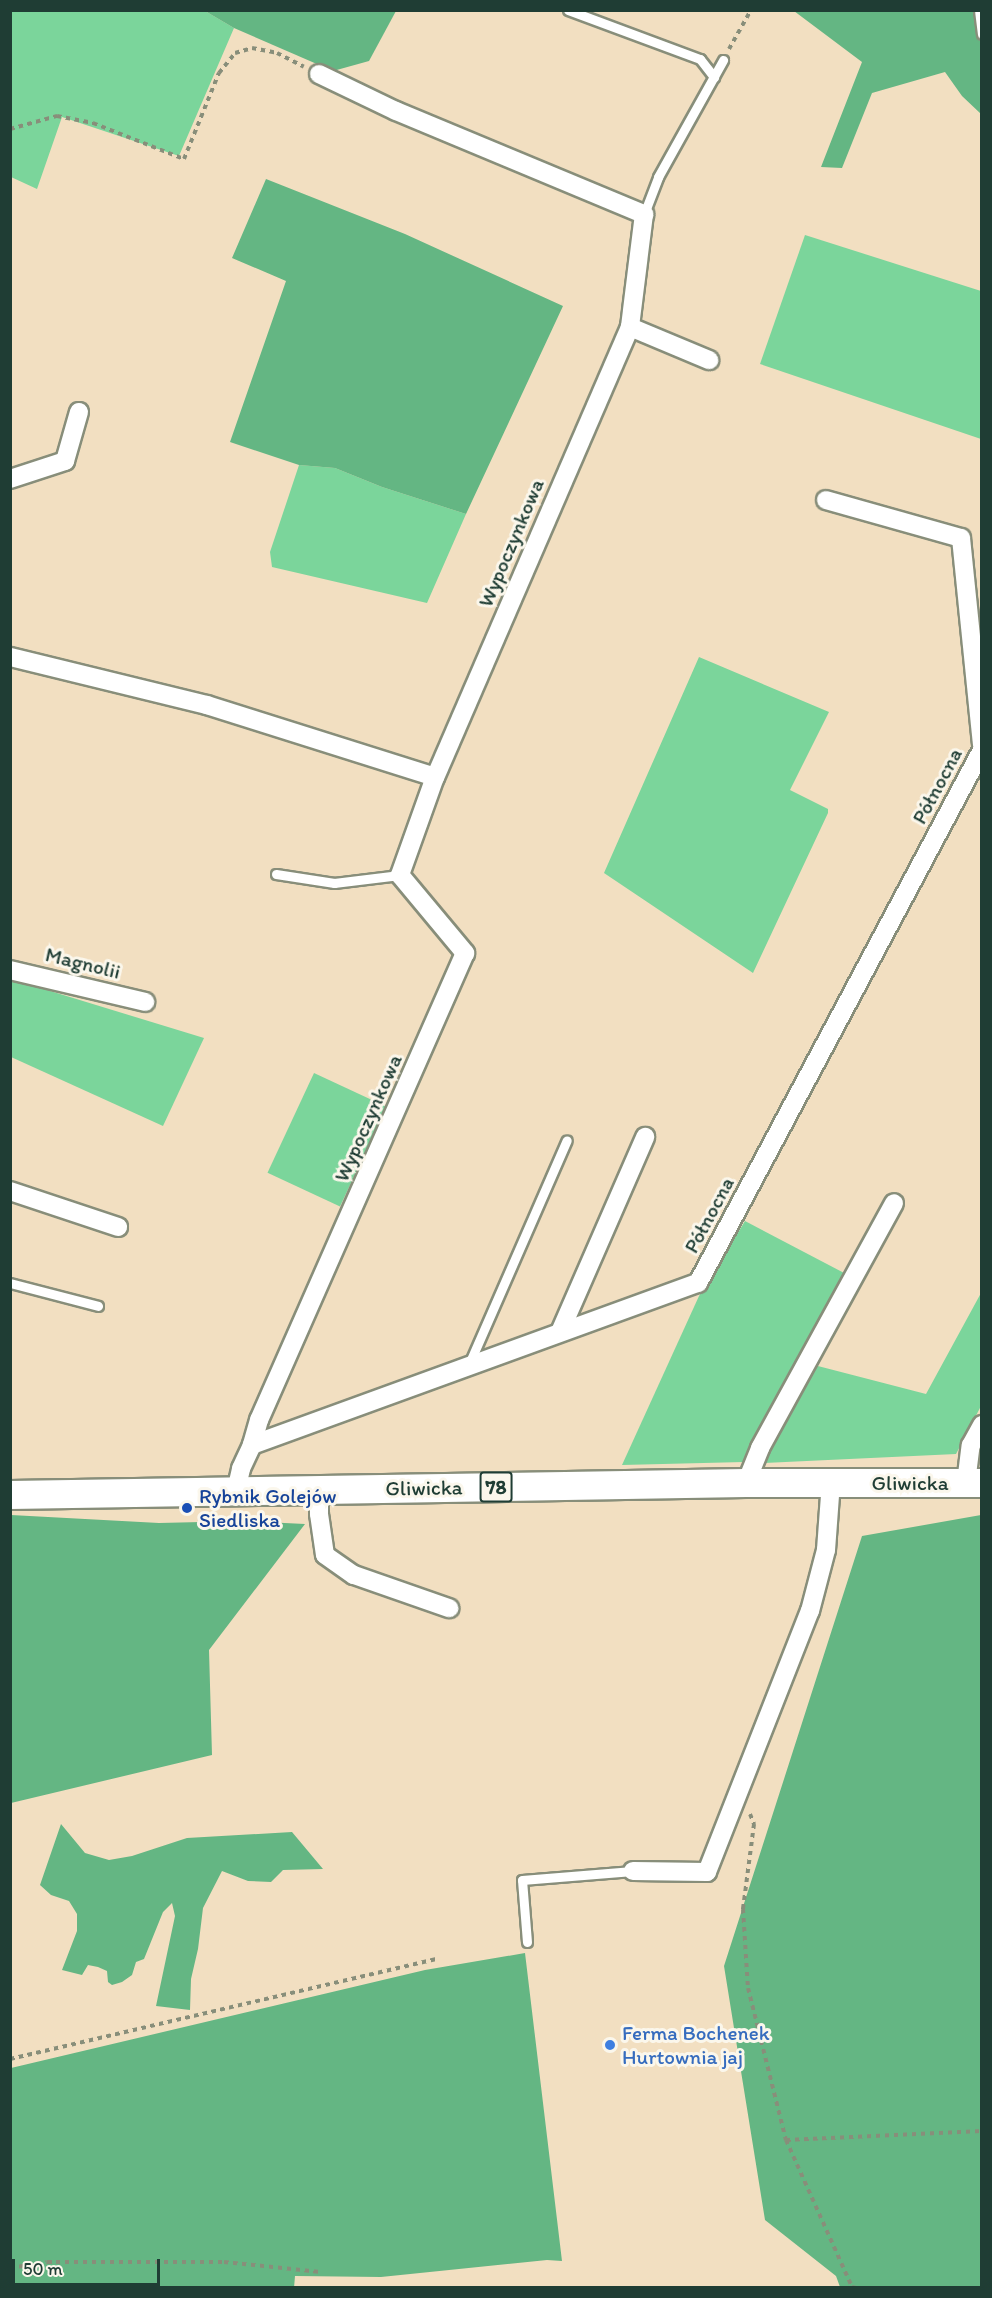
<!DOCTYPE html>
<meta charset="utf-8">
<style>
body{margin:0}
#map{position:relative;width:992px;height:2298px;overflow:hidden;background:#f2dfc1;font-family:Itim,sans-serif}
div>[style]{position:absolute}
.green>*{inset:0;background:#7bd59b;transform-origin:0 0}
.forest>*{inset:0;background:#64b683}
.path>*{height:4px;margin-top:-2px;transform-origin:0;background:repeating-linear-gradient(90deg,#888e7a 0 4.5px,transparent 0 9px)}
.roads{filter:drop-shadow(2px 0 #888e7a) drop-shadow(-2px 0 #888e7a) drop-shadow(0 2px #888e7a) drop-shadow(0 -2px #888e7a)}
.lane>*{height:9px;margin:-4.5px;padding:0 4.5px;transform-origin:4.5px;border-radius:4.5px;background:#fff}
.street>*{height:18px;margin:-9px;padding:0 9px;transform-origin:9px;border-radius:9px;background:#fff}
.primary>*{height:28px;margin:-14px;padding:0 14px;transform-origin:14px;border-radius:14px;background:#fff}
.dots>*{width:16px;height:16px;translate:-50% -50%;box-sizing:border-box;border:3px solid #fbf7ec;border-radius:50%}
span{translate:-50% -50%;white-space:nowrap;text-align:center;line-height:1.15;-webkit-text-stroke:6px #fbf7ec;paint-order:stroke}
.shield-label span{padding:2px 4px;background:#fbf7ec;border:2px solid;border-radius:4px;-webkit-text-stroke-width:0}
.shield-label{font-size:20px;color:#1f3d34;font-weight:700}
.street-label{font-size:21px;color:#1f3d34}
.transit-label{font-size:21px;color:#164399}
.left{translate:0 -50%;text-align:left}
.shop-label{font-size:21px;color:#366cbe}
.frame{position:absolute;inset:0;border:12px solid #1f3d34;pointer-events:none}
.scale{position:absolute;left:12px;top:2259px;width:148px;height:27px;box-sizing:border-box;border:3px solid #1f3d34;border-top:0;padding-left:8px;font-size:18px;line-height:21px;white-space:nowrap;color:#1f3d34;-webkit-text-stroke:4px #fbf7ec;paint-order:stroke}
</style>
<div id="map">
<div class="green">
<i style="clip-path:polygon(11px 11px,205px 11px,234px 28px,179px 156px,62px 117px,37px 189px,11px 177px)"></i>
<i style="clip-path:polygon(805px 235px,981px 291px,981px 439px,760px 364px)"></i>
<i style="clip-path:polygon(299px 465px,335px 468px,382px 487px,466px 514px,427px 603px,272px 567px,270px 552px)"></i>
<i style="clip-path:polygon(699px 657px,829px 712px,790px 790px,828px 809px,828px 813px,753px 973px,604px 873px)"></i>
<i style="clip-path:polygon(11px 979px,204px 1038px,163px 1126px,11px 1057px)"></i>
<i style="left:314px;top:1073px;width:80px;height:110px;rotate:25deg"></i>
<i style="clip-path:polygon(745px 1221px,846px 1274px,744px 1462px,622px 1465px,699px 1296px)"></i>
<i style="clip-path:polygon(981px 1293px,981px 1406px,956px 1454px,764px 1463px,814px 1365px,926px 1394px)"></i>
</div>
<div class="forest">
<i style="clip-path:polygon(205px 11px,396px 11px,369px 61px,333px 71px,234px 28px)"></i>
<i style="clip-path:polygon(794px 11px,981px 11px,981px 114px,962px 96px,945px 72px,872px 93px,842px 168px,821px 167px,862px 62px)"></i>
<i style="clip-path:polygon(266px 179px,405px 234px,563px 306px,466px 514px,382px 487px,335px 468px,299px 465px,230px 442px,286px 281px,232px 258px)"></i>
<i style="clip-path:polygon(11px 1515px,159px 1523px,244px 1521px,305px 1524px,209px 1650px,212px 1755px,11px 1803px)"></i>
<i style="clip-path:polygon(981px 1515px,981px 2287px,840px 2287px,836px 2276px,765px 2220px,724px 1966px,862px 1536px)"></i>
<i style="clip-path:polygon(61px 1824px,85px 1853px,109px 1860px,132px 1856px,187px 1838px,292px 1832px,323px 1869px,283px 1870px,271px 1882px,248px 1881px,222px 1871px,203px 1908px,198px 1949px,191px 1979px,190px 2010px,156px 2006px,175px 1916px,172px 1903px,163px 1912px,144px 1959px,136px 1962px,132px 1975px,122px 1982px,112px 1985px,108px 1982px,107px 1971px,98px 1967px,88px 1965px,82px 1975px,62px 1970px,77px 1931px,77px 1914px,69px 1901px,51px 1895px,40px 1885px)"></i>
<i style="clip-path:polygon(525px 1953px,562px 2261px,547px 2260px,381px 2277px,295px 2276px,294px 2288px,11px 2287px,11px 2068px,425px 1970px)"></i>
</div>
<div class="path">
<i style="left:729px;top:49px;width:45px;rotate:-60.6deg"></i>
<i style="left:10px;top:129px;width:49px;rotate:-15.5deg"></i>
<i style="left:57px;top:116px;width:37px;rotate:11deg"></i>
<i style="left:93px;top:123px;width:98px;rotate:21.6deg"></i>
<i style="left:184px;top:159px;width:93px;rotate:-67.9deg"></i>
<i style="left:219px;top:73px;width:26px;rotate:-51deg"></i>
<i style="left:235px;top:53px;width:18px;rotate:-16deg"></i>
<i style="left:252px;top:48px;width:25px;rotate:11deg"></i>
<i style="left:277px;top:53px;width:30px;rotate:27deg"></i>
<i style="left:750px;top:1814px;width:11px;rotate:68deg"></i>
<i style="left:754px;top:1824px;width:86px;rotate:97.4deg"></i>
<i style="left:743px;top:1909px;width:79px;rotate:86.4deg"></i>
<i style="left:748px;top:1988px;width:157px;rotate:76deg"></i>
<i style="left:786px;top:2140px;width:196px;rotate:-2.6deg"></i>
<i style="left:10px;top:2059px;width:440px;rotate:-13.2deg"></i>
<i style="left:786px;top:2140px;width:161px;rotate:65.8deg"></i>
<i style="left:852px;top:2287px;width:4px;rotate:14deg"></i>
<i style="left:10px;top:2268px;width:37px;rotate:-9deg"></i>
<i style="left:47px;top:2262px;width:177px"></i>
<i style="left:224px;top:2262px;width:97px;rotate:5.9deg"></i>
</div>
<div class="roads">
<div class="lane">
<i style="left:568px;top:10px;width:141px;rotate:20.4deg"></i>
<i style="left:700px;top:59px;width:23px;rotate:52deg"></i>
<i style="left:979px;top:10px;width:24px;rotate:83deg"></i>
<i style="left:644px;top:214px;width:40px;rotate:-69deg"></i>
<i style="left:658px;top:177px;width:134px;rotate:-60.9deg"></i>
<i style="left:276px;top:874px;width:59px;rotate:8.8deg"></i>
<i style="left:334px;top:883px;width:66px;rotate:-6.9deg"></i>
<i style="left:10px;top:1283px;width:91px;rotate:14.6deg"></i>
<i style="left:469px;top:1364px;width:244px;rotate:-66.4deg"></i>
<i style="left:527px;top:1942px;width:62px;rotate:-94.6deg"></i>
<i style="left:522px;top:1880px;width:111px;rotate:-4.6deg"></i>
</div>
<div class="street">
<i style="left:319px;top:74px;width:85px;rotate:25.7deg"></i>
<i style="left:396px;top:111px;width:269px;rotate:22.6deg"></i>
<i style="left:644px;top:214px;width:114px;rotate:97.1deg"></i>
<i style="left:630px;top:327px;width:490px;rotate:113.4deg"></i>
<i style="left:630px;top:327px;width:86px;rotate:22.7deg"></i>
<i style="left:10px;top:479px;width:58px;rotate:-18.1deg"></i>
<i style="left:65px;top:461px;width:51px;rotate:-74.1deg"></i>
<i style="left:826px;top:500px;width:140px;rotate:15.7deg"></i>
<i style="left:961px;top:538px;width:208px;rotate:84.2deg"></i>
<i style="left:10px;top:657px;width:203px;rotate:13.7deg"></i>
<i style="left:207px;top:705px;width:239px;rotate:17.5deg"></i>
<i style="left:435px;top:777px;width:104px;rotate:109.7deg"></i>
<i style="left:400px;top:875px;width:102px;rotate:50.2deg"></i>
<i style="left:465px;top:953px;width:510px;rotate:113.8deg"></i>
<i style="left:259px;top:1420px;width:26px;rotate:106deg"></i>
<i style="left:252px;top:1445px;width:26px;rotate:115deg"></i>
<i style="left:241px;top:1469px;width:23px;rotate:103deg"></i>
<i style="left:10px;top:970px;width:139px;rotate:13.3deg"></i>
<i style="left:10px;top:1191px;width:114px;rotate:18.4deg"></i>
<i style="left:560px;top:1332px;width:213px;rotate:-66.4deg"></i>
<i style="left:252px;top:1445px;width:475px;rotate:-20deg"></i>
<i style="left:698px;top:1283px;width:604px;rotate:-61.95deg"></i>
<i style="left:746px;top:1483px;width:38px;rotate:-68deg"></i>
<i style="left:760px;top:1448px;width:279px;rotate:-61.3deg"></i>
<i style="left:966px;top:1483px;width:38px;rotate:-83deg"></i>
<i style="left:971px;top:1445px;width:23px;rotate:-61deg"></i>
<i style="left:319px;top:1490px;width:24px;rotate:90deg"></i>
<i style="left:319px;top:1514px;width:41px;rotate:81.7deg"></i>
<i style="left:325px;top:1555px;width:35px;rotate:35deg"></i>
<i style="left:354px;top:1575px;width:101px;rotate:19.2deg"></i>
<i style="left:633px;top:1871px;width:74px;rotate:0.8deg"></i>
<i style="left:707px;top:1872px;width:281px;rotate:-68.5deg"></i>
<i style="left:810px;top:1611px;width:63px;rotate:-75.3deg"></i>
<i style="left:826px;top:1550px;width:68px;rotate:-85.8deg"></i>
</div>
<div class="primary">
<i style="left:10px;top:1495px;width:736px;rotate:-0.93deg"></i>
<i style="left:746px;top:1483px;width:236px"></i>
</div>
</div>
<div class="dots">
<i style="left:187px;top:1508px;background:#1a4fb4"></i>
<i style="left:610px;top:2045px;background:#3f7fe0"></i>
</div>
<div class="shield-label">
<span style="left:496px;top:1487px">78</span>
</div>
<div class="street-label">
<span style="left:511px;top:543px;rotate:-67deg">Wypoczynkowa</span>
<span style="left:937px;top:786px;rotate:-62deg">Północna</span>
<span style="left:83px;top:963px;rotate:14deg">Magnolii</span>
<span style="left:368px;top:1118px;rotate:-66deg">Wypoczynkowa</span>
<span style="left:709px;top:1215px;rotate:-62deg">Północna</span>
<span style="left:910px;top:1483px">Gliwicka</span>
<span style="left:424px;top:1488px;rotate:-1deg">Gliwicka</span>
</div>
<div class="transit-label">
<span class="left" style="left:199px;top:1508px">Rybnik Golejów<br>Siedliska</span>
</div>
<div class="shop-label">
<span class="left" style="left:622px;top:2045px">Ferma Bochenek<br>Hurtownia jaj</span>
</div>
<div class="frame"></div>
<div class="scale">50 m</div>
</div>
